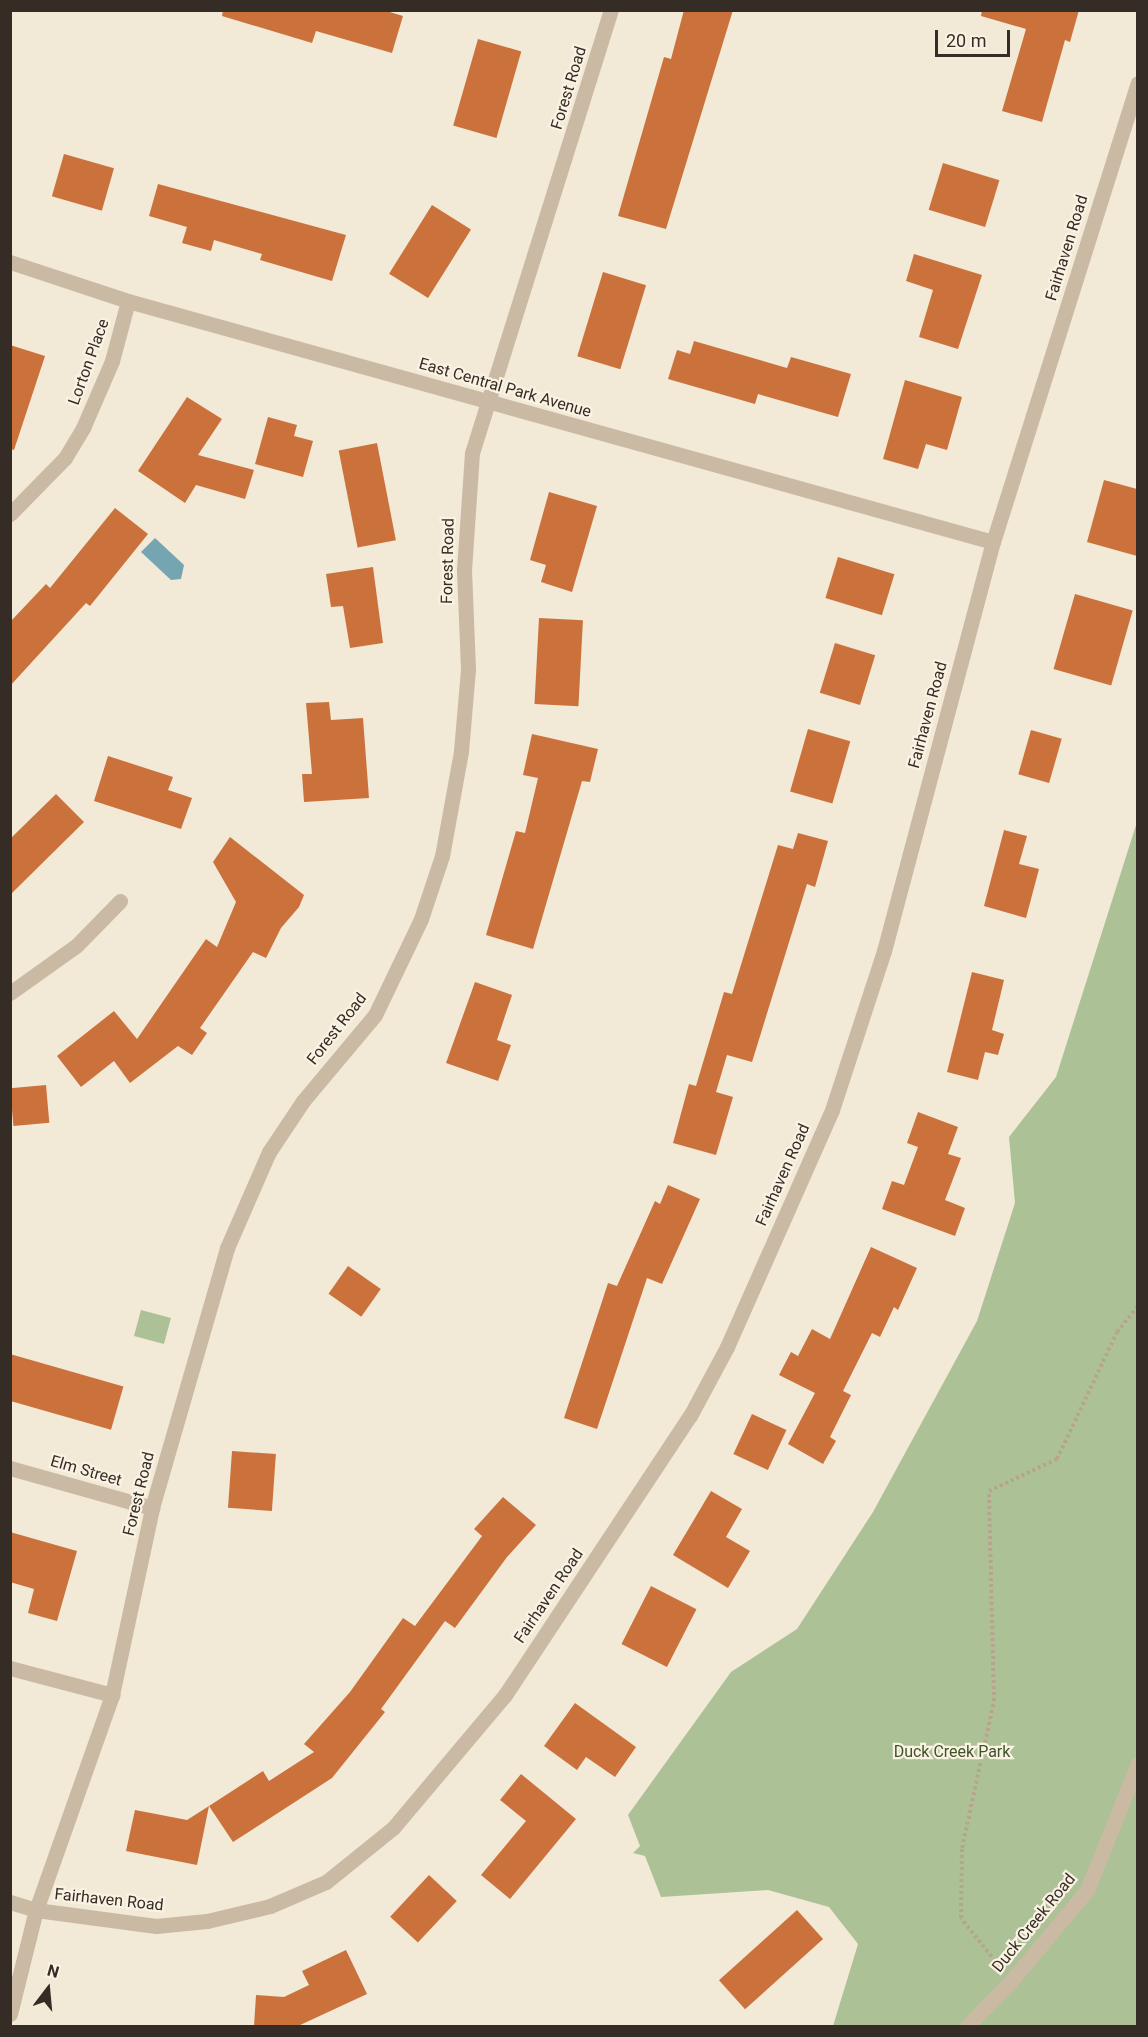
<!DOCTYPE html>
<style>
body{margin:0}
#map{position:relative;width:1148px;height:2037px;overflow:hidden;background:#f2e9d7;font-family:Roboto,sans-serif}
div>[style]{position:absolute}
.green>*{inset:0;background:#adc197;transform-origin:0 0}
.water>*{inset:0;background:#75a5b0}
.building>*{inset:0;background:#cb723c;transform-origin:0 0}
.path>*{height:4px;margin-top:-2px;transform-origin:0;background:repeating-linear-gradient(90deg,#b6a48d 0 3px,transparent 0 6px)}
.service>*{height:15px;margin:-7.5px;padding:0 7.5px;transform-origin:7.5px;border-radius:7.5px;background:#cabaa3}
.minor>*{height:15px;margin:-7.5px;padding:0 7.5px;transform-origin:7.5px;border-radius:7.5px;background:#cabaa3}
span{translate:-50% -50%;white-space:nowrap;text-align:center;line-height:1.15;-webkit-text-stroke:4.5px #faf2e3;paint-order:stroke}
.street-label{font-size:16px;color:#352c25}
.park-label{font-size:16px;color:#3e5428}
.frame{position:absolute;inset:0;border:12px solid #352c25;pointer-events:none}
.north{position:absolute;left:18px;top:1959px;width:60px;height:60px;-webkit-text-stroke:4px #faf2e3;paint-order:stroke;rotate:16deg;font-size:16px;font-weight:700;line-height:24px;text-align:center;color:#352c25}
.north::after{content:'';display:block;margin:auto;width:21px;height:27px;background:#352c25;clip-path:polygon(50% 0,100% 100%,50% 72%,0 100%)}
.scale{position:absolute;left:935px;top:30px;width:75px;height:27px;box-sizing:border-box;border:3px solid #352c25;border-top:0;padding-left:8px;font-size:18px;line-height:21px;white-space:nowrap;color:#352c25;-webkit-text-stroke:4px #faf2e3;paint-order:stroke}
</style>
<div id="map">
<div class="green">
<i style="clip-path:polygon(1137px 822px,1137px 2026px,833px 2026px,858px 1944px,829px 1907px,768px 1890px,661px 1897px,645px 1856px,633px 1853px,640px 1846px,628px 1815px,731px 1672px,797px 1629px,873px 1512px,977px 1321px,1015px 1203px,1009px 1137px,1056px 1077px)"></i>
<i style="left:141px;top:1310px;width:31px;height:27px;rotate:15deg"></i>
</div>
<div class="water">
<i style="clip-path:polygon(155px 538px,184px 565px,181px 579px,171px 580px,141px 552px)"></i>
</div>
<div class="building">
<i style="clip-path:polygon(223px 10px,383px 10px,403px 16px,392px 53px,316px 31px,312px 43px,222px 16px)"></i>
<i style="clip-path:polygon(684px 10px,733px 10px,666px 229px,618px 216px,664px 57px,671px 59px)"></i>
<i style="clip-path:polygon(982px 10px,1079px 10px,1070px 42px,1065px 40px,1042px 122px,1002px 111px,1026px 29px,981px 16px)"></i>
<i style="left:478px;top:39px;width:45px;height:90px;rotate:16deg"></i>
<i style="left:64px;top:154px;width:52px;height:44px;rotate:16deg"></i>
<i style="left:943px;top:163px;width:59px;height:49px;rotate:17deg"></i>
<i style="clip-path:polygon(158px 184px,346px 235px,332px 281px,260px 260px,262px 254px,214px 240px,211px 251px,182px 243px,187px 227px,149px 216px)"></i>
<i style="left:432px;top:205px;width:46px;height:81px;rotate:32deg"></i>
<i style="clip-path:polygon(914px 254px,982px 275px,958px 349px,919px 337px,933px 290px,906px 281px)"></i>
<i style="left:603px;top:272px;width:45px;height:88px;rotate:17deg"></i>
<i style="clip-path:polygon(694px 341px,787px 368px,791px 357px,851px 374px,838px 417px,758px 394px,755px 404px,668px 379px,677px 350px,690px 354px)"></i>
<i style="clip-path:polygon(10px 345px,45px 356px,14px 450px,10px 449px)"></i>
<i style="clip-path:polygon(905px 380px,962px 397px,947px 450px,926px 444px,918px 469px,883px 459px)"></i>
<i style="clip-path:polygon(187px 397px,222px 419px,198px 455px,254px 470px,245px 499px,196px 485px,185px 503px,138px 471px)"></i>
<i style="clip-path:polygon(268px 417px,297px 425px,294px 436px,313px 441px,303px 477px,255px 464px)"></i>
<i style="left:377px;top:443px;width:99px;height:39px;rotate:79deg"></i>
<i style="clip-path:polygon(1104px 480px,1137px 489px,1137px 556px,1087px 542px)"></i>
<i style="clip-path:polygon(549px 492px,597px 506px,572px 592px,541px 582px,546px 565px,530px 560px)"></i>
<i style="clip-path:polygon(115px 508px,148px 534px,90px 606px,86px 603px,10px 686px,10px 622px,46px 584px,50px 588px)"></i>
<i style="left:838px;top:557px;width:59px;height:43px;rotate:17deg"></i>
<i style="clip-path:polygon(373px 567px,383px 643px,350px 648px,343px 606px,331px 607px,326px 574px)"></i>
<i style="left:1075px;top:594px;width:60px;height:78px;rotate:16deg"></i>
<i style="left:539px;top:618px;width:44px;height:86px;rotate:3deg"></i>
<i style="left:835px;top:643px;width:42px;height:52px;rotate:17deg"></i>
<i style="clip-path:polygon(329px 702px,331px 720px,363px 718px,369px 798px,304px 802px,302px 774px,312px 774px,306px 703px)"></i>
<i style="left:808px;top:729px;width:44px;height:65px;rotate:16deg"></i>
<i style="left:1031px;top:730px;width:32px;height:46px;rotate:16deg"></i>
<i style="clip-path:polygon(532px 734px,598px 749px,590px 782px,582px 781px,533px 949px,486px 935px,516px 831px,525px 833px,538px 778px,523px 775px)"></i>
<i style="clip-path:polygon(108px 756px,173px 777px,168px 790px,192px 798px,181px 829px,94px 801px)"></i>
<i style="clip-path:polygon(56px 794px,84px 822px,10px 895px,10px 839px)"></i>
<i style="clip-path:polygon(1004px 830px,1027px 836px,1019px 864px,1039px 869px,1026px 918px,984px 906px)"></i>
<i style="clip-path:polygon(798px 833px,828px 841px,815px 887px,807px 884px,752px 1062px,727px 1055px,716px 1092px,733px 1097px,716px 1155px,673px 1143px,689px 1084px,696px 1086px,724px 992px,732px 994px,778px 845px,793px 849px)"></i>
<i style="clip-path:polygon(230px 837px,304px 895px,299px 907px,281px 928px,266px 958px,253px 952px,200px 1028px,207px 1033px,192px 1055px,178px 1046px,130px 1083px,114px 1061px,81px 1087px,57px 1056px,114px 1011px,137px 1039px,206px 939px,217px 947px,236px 902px,213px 862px)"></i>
<i style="clip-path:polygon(972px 972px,1004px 980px,992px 1030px,1004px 1034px,998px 1055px,985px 1052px,978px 1080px,947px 1072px)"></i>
<i style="clip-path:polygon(475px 982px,512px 995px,497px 1040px,511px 1045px,498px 1081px,446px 1063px)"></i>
<i style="left:46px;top:1085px;width:38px;height:36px;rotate:85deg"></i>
<i style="clip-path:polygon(918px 1112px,958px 1127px,948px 1154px,961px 1158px,945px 1200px,965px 1208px,955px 1236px,882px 1209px,892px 1181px,904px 1185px,918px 1147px,907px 1143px)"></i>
<i style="clip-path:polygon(668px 1185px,700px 1199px,662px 1284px,647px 1278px,597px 1429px,564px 1418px,608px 1283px,617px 1286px,655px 1201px,660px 1204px)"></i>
<i style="clip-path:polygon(871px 1247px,917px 1268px,898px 1310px,894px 1307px,880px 1337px,872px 1333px,843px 1391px,851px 1395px,830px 1437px,836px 1441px,823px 1464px,788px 1444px,815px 1393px,779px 1375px,791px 1352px,798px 1356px,812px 1329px,830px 1339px)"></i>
<i style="left:348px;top:1266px;width:40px;height:34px;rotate:35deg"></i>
<i style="left:10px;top:1354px;width:118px;height:45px;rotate:16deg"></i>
<i style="left:752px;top:1414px;width:38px;height:44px;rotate:25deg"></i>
<i style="left:232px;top:1451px;width:44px;height:57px;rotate:4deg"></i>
<i style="clip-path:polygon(711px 1491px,742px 1509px,726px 1537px,750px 1551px,728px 1588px,673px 1555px)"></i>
<i style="clip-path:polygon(503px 1497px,536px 1525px,507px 1557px,455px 1628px,445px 1621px,381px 1709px,385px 1712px,332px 1778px,233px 1842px,209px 1806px,263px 1771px,269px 1781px,314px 1752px,304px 1744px,350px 1692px,403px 1618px,415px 1626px,482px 1536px,474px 1529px)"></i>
<i style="clip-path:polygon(10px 1532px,77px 1551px,57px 1621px,28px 1613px,34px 1589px,10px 1582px)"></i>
<i style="left:651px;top:1586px;width:51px;height:65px;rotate:27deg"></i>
<i style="clip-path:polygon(575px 1703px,636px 1747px,615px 1777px,586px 1757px,577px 1770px,544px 1746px)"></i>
<i style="clip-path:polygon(521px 1774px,576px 1819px,510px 1899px,481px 1875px,526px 1821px,500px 1800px)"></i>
<i style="clip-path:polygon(209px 1806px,197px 1865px,126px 1851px,135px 1810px,187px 1820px)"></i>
<i style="left:429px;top:1875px;width:38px;height:57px;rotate:43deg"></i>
<i style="left:797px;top:1910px;width:39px;height:105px;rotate:48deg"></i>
<i style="clip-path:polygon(346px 1950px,367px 1994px,298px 2026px,254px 2026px,256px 1995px,284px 1997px,309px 1985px,302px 1971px)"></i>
</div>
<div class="path">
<i style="left:999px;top:1966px;width:61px;rotate:-128.4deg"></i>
<i style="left:961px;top:1918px;width:70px;rotate:-89.2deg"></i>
<i style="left:962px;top:1848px;width:150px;rotate:-77.7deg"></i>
<i style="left:994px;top:1701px;width:210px;rotate:-91.4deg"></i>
<i style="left:989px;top:1491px;width:75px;rotate:-25.2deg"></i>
<i style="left:1057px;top:1459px;width:140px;rotate:-64.7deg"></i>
<i style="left:1117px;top:1332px;width:33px;rotate:-51deg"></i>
</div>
<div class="service">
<i style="left:10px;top:1668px;width:106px;rotate:14.8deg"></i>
<i style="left:967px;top:2026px;width:63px;rotate:-45.6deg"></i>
<i style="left:1011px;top:1981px;width:119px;rotate:-50.1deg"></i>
<i style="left:1087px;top:1890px;width:137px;rotate:-68.1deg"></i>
</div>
<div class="minor">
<i style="left:10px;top:262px;width:124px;rotate:18.3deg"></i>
<i style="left:128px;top:301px;width:898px;rotate:15.57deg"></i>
<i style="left:10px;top:514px;width:78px;rotate:-45.5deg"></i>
<i style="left:65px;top:458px;width:35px;rotate:-59deg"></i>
<i style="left:83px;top:428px;width:73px;rotate:-66.6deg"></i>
<i style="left:112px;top:361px;width:62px;rotate:-75.1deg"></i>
<i style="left:10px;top:993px;width:81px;rotate:-35.5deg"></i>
<i style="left:76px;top:946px;width:63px;rotate:-45.6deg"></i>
<i style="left:10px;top:1468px;width:148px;rotate:15.7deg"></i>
<i style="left:10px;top:1902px;width:27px;rotate:17deg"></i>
<i style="left:36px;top:1910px;width:121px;rotate:7.6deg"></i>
<i style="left:156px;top:1926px;width:51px;rotate:-5.6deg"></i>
<i style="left:207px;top:1921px;width:65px;rotate:-13.4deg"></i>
<i style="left:270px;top:1906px;width:61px;rotate:-23.2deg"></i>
<i style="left:326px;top:1882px;width:86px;rotate:-38.9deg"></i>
<i style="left:393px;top:1828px;width:174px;rotate:-49.9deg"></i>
<i style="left:505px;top:1695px;width:335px;rotate:-56.5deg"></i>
<i style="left:690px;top:1416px;width:78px;rotate:-61.8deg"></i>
<i style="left:727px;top:1347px;width:259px;rotate:-66.1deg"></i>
<i style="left:832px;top:1110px;width:167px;rotate:-71.9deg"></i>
<i style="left:884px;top:951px;width:423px;rotate:-75.1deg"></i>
<i style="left:993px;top:542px;width:481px;rotate:-72.5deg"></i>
<i style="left:10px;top:2014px;width:107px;rotate:-76deg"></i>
<i style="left:36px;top:1910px;width:228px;rotate:-70.5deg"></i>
<i style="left:112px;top:1695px;width:191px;rotate:-77.9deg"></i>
<i style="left:152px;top:1508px;width:271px;rotate:-73.9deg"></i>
<i style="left:227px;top:1248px;width:105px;rotate:-66.4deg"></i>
<i style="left:269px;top:1152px;width:61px;rotate:-56.3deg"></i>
<i style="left:303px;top:1101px;width:112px;rotate:-50.1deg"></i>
<i style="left:375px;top:1015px;width:106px;rotate:-64.4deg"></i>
<i style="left:421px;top:919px;width:66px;rotate:-71.6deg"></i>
<i style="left:442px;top:856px;width:107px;rotate:-79.7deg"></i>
<i style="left:461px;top:751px;width:82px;rotate:-85.1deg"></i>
<i style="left:468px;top:669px;width:99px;rotate:-92.3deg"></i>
<i style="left:464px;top:570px;width:117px;rotate:-86.1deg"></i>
<i style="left:472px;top:453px;width:464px;rotate:-72.6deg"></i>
</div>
<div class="street-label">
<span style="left:569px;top:88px;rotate:-73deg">Forest Road</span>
<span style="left:1067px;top:248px;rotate:-73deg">Fairhaven Road</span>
<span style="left:89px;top:362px;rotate:-70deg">Lorton Place</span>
<span style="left:505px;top:388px;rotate:16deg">East Central Park Avenue</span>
<span style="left:448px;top:561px;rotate:-89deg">Forest Road</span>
<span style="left:928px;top:715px;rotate:-75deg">Fairhaven Road</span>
<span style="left:337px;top:1029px;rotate:-52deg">Forest Road</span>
<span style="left:783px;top:1175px;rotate:-66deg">Fairhaven Road</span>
<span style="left:86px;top:1471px;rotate:16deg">Elm Street</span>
<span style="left:139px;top:1494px;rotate:-76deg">Forest Road</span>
<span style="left:549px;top:1596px;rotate:-56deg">Fairhaven Road</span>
<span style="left:109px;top:1900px;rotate:6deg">Fairhaven Road</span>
<span style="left:1034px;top:1923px;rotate:-51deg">Duck Creek Road</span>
</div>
<div class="park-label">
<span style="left:952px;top:1752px">Duck Creek Park</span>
</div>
<div class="frame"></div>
<div class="north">N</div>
<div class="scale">20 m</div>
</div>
